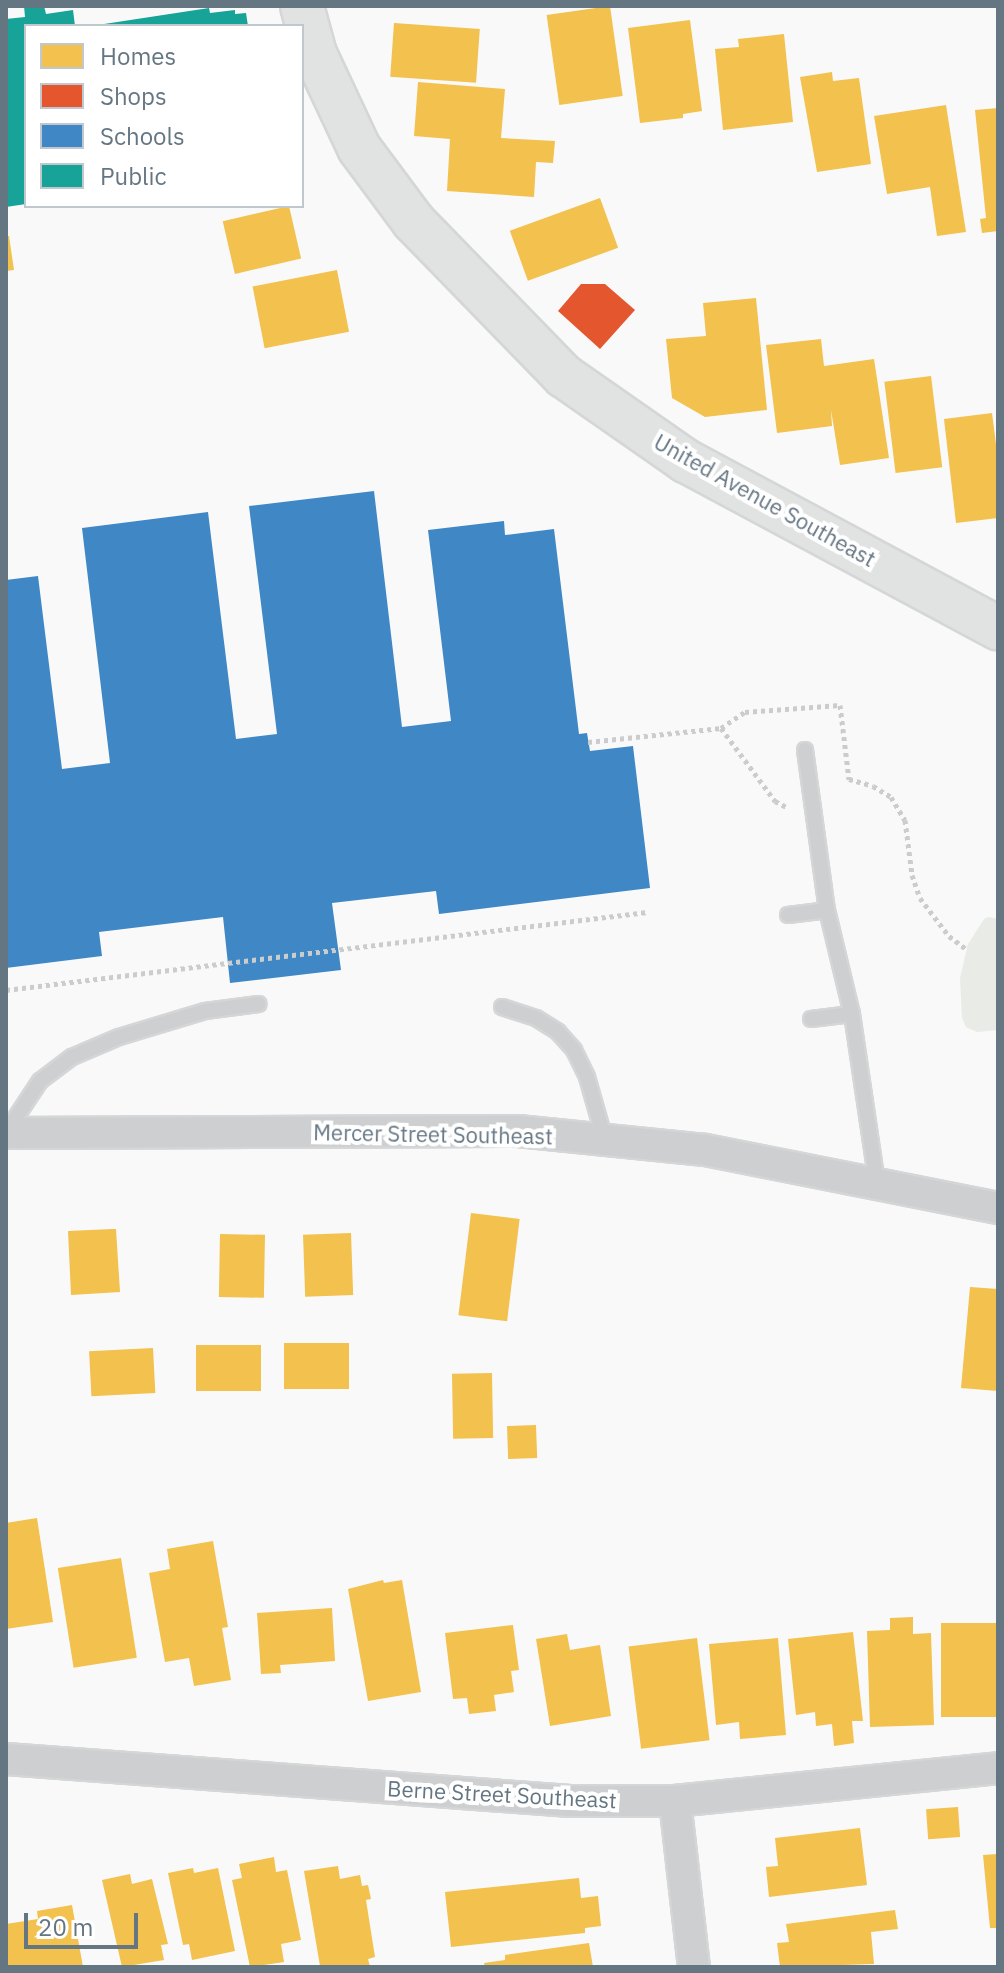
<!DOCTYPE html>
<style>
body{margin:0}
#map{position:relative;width:1004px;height:1973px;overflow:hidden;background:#f9f9f9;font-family:"IBM Plex Sans",sans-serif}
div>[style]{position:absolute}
.green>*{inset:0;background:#e8ebe6}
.homes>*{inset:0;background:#f2c14e;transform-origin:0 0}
.shops>*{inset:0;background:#e4572e}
.schools>*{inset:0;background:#3f88c5}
.public>*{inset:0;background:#17a398}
.path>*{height:5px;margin-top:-2.5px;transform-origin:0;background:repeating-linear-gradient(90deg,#cbcccd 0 4px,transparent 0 8px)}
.roads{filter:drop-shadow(2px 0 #d5d6d7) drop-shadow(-2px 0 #d5d6d7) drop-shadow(0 2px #d5d6d7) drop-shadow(0 -2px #d5d6d7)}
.lane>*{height:14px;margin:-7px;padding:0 7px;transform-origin:7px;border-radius:7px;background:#cecfd0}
.street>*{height:30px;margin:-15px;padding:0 15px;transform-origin:15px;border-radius:15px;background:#cecfd0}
.secondary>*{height:42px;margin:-21px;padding:0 21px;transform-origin:21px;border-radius:21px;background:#e1e2e2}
span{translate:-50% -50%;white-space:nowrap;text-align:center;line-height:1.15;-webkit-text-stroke:8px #fff;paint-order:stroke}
.street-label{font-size:22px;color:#657683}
.frame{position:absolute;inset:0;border:8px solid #657683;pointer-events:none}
.legend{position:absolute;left:24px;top:24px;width:280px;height:184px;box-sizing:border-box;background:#fff;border:2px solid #c1c8cd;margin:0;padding:10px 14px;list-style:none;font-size:24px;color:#657683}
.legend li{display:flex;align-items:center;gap:16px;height:40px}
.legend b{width:40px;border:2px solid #c1c8cd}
.scale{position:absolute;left:24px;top:1913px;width:114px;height:36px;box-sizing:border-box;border:4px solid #657683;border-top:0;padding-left:10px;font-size:24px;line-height:28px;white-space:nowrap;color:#657683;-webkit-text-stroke:6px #fff;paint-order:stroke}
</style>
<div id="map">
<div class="green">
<i style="clip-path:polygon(989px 917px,998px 919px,998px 1030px,977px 1032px,966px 1027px,962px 1018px,960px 978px,968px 944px,984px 919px)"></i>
</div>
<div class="homes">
<i style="left:610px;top:6px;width:91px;height:64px;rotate:82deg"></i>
<i style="clip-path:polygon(690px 20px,702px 111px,683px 114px,683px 118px,640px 123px,628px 28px)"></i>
<i style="left:394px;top:23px;width:86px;height:54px;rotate:4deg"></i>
<i style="clip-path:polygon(784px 34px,793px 122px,723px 130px,715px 49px,739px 47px,738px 39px)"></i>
<i style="clip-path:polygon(832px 72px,833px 81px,859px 78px,871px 164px,817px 172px,800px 77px)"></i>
<i style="clip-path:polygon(418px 82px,505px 89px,501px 138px,555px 141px,553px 163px,536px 162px,534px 197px,447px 191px,450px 139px,414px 136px)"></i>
<i style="clip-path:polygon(946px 105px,966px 232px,937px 236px,930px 187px,887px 194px,874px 116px)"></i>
<i style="clip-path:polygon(998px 108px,998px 231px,982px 233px,980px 219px,986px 218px,975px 110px)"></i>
<i style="left:600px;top:198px;width:53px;height:96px;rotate:70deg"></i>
<i style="left:289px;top:206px;width:54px;height:68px;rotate:77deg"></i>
<i style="clip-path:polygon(6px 236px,9px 236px,14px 270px,6px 271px)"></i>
<i style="left:337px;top:270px;width:63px;height:86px;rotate:79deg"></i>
<i style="clip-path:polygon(756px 298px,767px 410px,705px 417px,672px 398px,666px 339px,706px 336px,703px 303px)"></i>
<i style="clip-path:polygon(821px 339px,824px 366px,874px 359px,889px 458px,840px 465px,831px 410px,832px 426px,777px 433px,766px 345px)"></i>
<i style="left:931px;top:376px;width:92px;height:47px;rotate:83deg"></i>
<i style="clip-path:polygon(992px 413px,998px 460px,998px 518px,956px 523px,944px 419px)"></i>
<i style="left:471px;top:1213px;width:49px;height:103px;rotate:7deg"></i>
<i style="clip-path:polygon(112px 1229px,116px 1229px,120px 1292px,71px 1295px,68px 1231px)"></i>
<i style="left:351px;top:1233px;width:62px;height:48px;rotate:88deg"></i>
<i style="left:220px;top:1234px;width:45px;height:63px;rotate:1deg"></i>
<i style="clip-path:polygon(970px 1287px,998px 1289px,998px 1391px,961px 1388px)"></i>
<i style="left:349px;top:1343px;width:46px;height:65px;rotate:90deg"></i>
<i style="left:196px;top:1345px;width:65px;height:46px"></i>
<i style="left:153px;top:1348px;width:45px;height:64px;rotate:87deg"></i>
<i style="left:492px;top:1373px;width:65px;height:40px;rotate:89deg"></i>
<i style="left:536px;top:1425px;width:33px;height:29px;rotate:88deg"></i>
<i style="clip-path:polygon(37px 1518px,53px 1622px,6px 1629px,6px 1523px)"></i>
<i style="clip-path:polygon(213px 1541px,228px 1627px,222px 1628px,231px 1680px,194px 1686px,189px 1658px,165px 1662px,149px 1573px,170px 1569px,167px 1549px)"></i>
<i style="left:121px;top:1558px;width:101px;height:64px;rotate:81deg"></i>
<i style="clip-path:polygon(383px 1580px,384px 1583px,402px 1580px,421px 1692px,368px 1701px,348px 1589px)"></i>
<i style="clip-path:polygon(332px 1608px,335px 1661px,280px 1665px,281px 1673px,261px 1674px,257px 1613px)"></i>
<i style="clip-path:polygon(913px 1617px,913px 1634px,931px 1633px,934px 1725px,870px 1727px,867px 1631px,890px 1630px,890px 1618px)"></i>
<i style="left:998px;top:1623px;width:94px;height:57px;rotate:90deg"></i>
<i style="clip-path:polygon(513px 1625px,519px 1670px,511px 1671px,514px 1692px,494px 1695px,496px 1711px,469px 1714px,467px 1698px,453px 1699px,445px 1633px)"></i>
<i style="clip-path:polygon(853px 1632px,863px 1721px,852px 1721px,854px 1743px,834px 1746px,832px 1724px,816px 1726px,815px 1712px,796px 1715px,788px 1639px)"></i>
<i style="clip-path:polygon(567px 1634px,570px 1650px,600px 1645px,611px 1716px,550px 1726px,536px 1639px)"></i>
<i style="left:697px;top:1638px;width:103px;height:69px;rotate:83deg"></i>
<i style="clip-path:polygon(778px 1638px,786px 1735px,740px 1739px,739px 1722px,716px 1725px,709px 1644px)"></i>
<i style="left:958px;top:1807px;width:30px;height:32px;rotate:86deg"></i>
<i style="clip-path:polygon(860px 1828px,867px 1885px,769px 1897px,766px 1867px,778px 1866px,775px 1838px)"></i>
<i style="clip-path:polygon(998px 1854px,998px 1928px,990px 1928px,983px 1855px)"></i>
<i style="clip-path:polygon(274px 1857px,276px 1872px,287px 1870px,301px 1940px,281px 1944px,284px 1962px,250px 1967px,232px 1880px,242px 1878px,239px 1864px)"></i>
<i style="clip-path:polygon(338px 1866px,340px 1879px,360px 1875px,362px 1886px,368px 1885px,371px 1899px,366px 1900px,375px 1957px,368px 1959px,370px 1967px,320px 1966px,304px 1871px)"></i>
<i style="clip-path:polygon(193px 1868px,194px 1873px,218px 1868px,235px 1951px,192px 1960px,189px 1944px,183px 1945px,168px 1873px)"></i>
<i style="clip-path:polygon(130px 1874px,132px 1884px,152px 1879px,168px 1944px,161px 1945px,164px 1960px,122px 1967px,102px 1880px)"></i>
<i style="clip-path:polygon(579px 1878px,581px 1898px,598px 1896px,601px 1926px,585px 1928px,585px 1933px,451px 1947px,445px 1892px)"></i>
<i style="clip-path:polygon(72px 1905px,83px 1967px,6px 1966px,6px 1924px,38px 1919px,37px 1911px)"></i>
<i style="clip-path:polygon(895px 1910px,898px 1929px,871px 1932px,874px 1964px,780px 1967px,777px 1943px,789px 1942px,786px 1924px)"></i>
<i style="clip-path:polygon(589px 1943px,593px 1967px,485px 1967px,484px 1963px,505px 1960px,505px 1955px)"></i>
</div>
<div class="shops">
<i style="clip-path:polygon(581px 284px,605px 284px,635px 310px,600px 349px,558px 311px)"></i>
</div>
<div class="schools">
<i style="clip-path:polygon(374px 491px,402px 727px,451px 721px,428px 530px,504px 521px,505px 535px,554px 529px,579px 734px,587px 733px,590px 751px,633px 746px,650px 888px,439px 914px,436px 891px,332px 903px,341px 970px,230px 983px,223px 917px,99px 932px,102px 956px,6px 968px,6px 580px,38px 576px,62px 769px,110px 763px,82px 528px,208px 512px,236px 739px,277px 734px,249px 506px)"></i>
</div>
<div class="public">
<i style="clip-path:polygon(24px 6px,44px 6px,46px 14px,73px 10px,75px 26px,26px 26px,26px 204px,6px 207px,6px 19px,25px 17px)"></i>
<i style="clip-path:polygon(209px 8px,210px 13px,235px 10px,235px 14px,246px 13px,248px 26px,91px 26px)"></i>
</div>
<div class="path">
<i style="left:721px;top:728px;width:29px;rotate:-34deg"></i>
<i style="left:745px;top:712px;width:95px;rotate:-4.2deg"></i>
<i style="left:840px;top:705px;width:75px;rotate:83.1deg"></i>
<i style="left:849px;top:779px;width:25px;rotate:16deg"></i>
<i style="left:873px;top:786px;width:21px;rotate:31deg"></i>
<i style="left:891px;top:797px;width:27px;rotate:59deg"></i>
<i style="left:905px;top:820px;width:55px;rotate:82.7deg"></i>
<i style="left:912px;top:875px;width:24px;rotate:71deg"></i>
<i style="left:920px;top:898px;width:48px;rotate:52.7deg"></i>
<i style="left:949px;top:936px;width:21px;rotate:37deg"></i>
<i style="left:588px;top:742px;width:134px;rotate:-6deg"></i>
<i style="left:721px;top:728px;width:91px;rotate:53.5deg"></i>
<i style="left:775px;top:801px;width:15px;rotate:28deg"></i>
<i style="left:6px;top:990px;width:646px;rotate:-6.94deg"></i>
</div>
<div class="roads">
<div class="lane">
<i style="left:805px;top:750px;width:162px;rotate:82.2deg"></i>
<i style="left:788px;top:915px;width:39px;rotate:-7deg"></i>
<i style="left:827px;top:910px;width:107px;rotate:76.5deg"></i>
<i style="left:502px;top:1007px;width:36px;rotate:18deg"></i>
<i style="left:536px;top:1018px;width:26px;rotate:32deg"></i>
<i style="left:558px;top:1032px;width:24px;rotate:48deg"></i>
<i style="left:574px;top:1050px;width:30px;rotate:64deg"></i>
<i style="left:587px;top:1077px;width:66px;rotate:74.1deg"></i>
<i style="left:811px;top:1019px;width:41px;rotate:-7deg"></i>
<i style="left:852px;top:1014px;width:172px;rotate:81.6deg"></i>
<i style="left:7px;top:1131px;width:60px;rotate:-56.6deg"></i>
<i style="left:40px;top:1081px;width:40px;rotate:-37deg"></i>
<i style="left:72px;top:1057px;width:51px;rotate:-23.1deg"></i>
<i style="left:119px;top:1037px;width:90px;rotate:-16.8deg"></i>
<i style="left:205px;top:1011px;width:54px;rotate:-7.4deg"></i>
</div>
<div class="street">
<i style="left:6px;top:1133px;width:512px;rotate:-0.22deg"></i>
<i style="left:518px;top:1131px;width:188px;rotate:5.8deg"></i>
<i style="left:705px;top:1150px;width:299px;rotate:11.2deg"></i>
<i style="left:6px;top:1759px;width:566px;rotate:4.26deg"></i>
<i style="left:570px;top:1801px;width:105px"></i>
<i style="left:675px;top:1801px;width:325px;rotate:-5.8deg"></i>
<i style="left:675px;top:1801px;width:167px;rotate:83.5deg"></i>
</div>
<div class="secondary">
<i style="left:302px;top:6px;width:50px;rotate:74.8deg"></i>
<i style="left:315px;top:54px;width:104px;rotate:64.9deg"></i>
<i style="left:359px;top:148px;width:92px;rotate:53.4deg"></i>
<i style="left:414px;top:222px;width:215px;rotate:45.8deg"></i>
<i style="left:564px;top:376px;width:149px;rotate:34.9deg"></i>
<i style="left:686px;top:461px;width:354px;rotate:28.2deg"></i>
</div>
</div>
<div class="street-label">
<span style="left:765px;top:500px;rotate:29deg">United Avenue Southeast</span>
<span style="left:433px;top:1134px;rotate:1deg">Mercer Street Southeast</span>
<span style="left:502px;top:1794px;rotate:3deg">Berne Street Southeast</span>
</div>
<div class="frame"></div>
<ul class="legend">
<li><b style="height:22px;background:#f2c14e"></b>Homes</li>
<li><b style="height:22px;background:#e4572e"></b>Shops</li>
<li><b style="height:22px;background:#3f88c5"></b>Schools</li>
<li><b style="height:22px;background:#17a398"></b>Public</li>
</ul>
<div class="scale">20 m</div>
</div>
